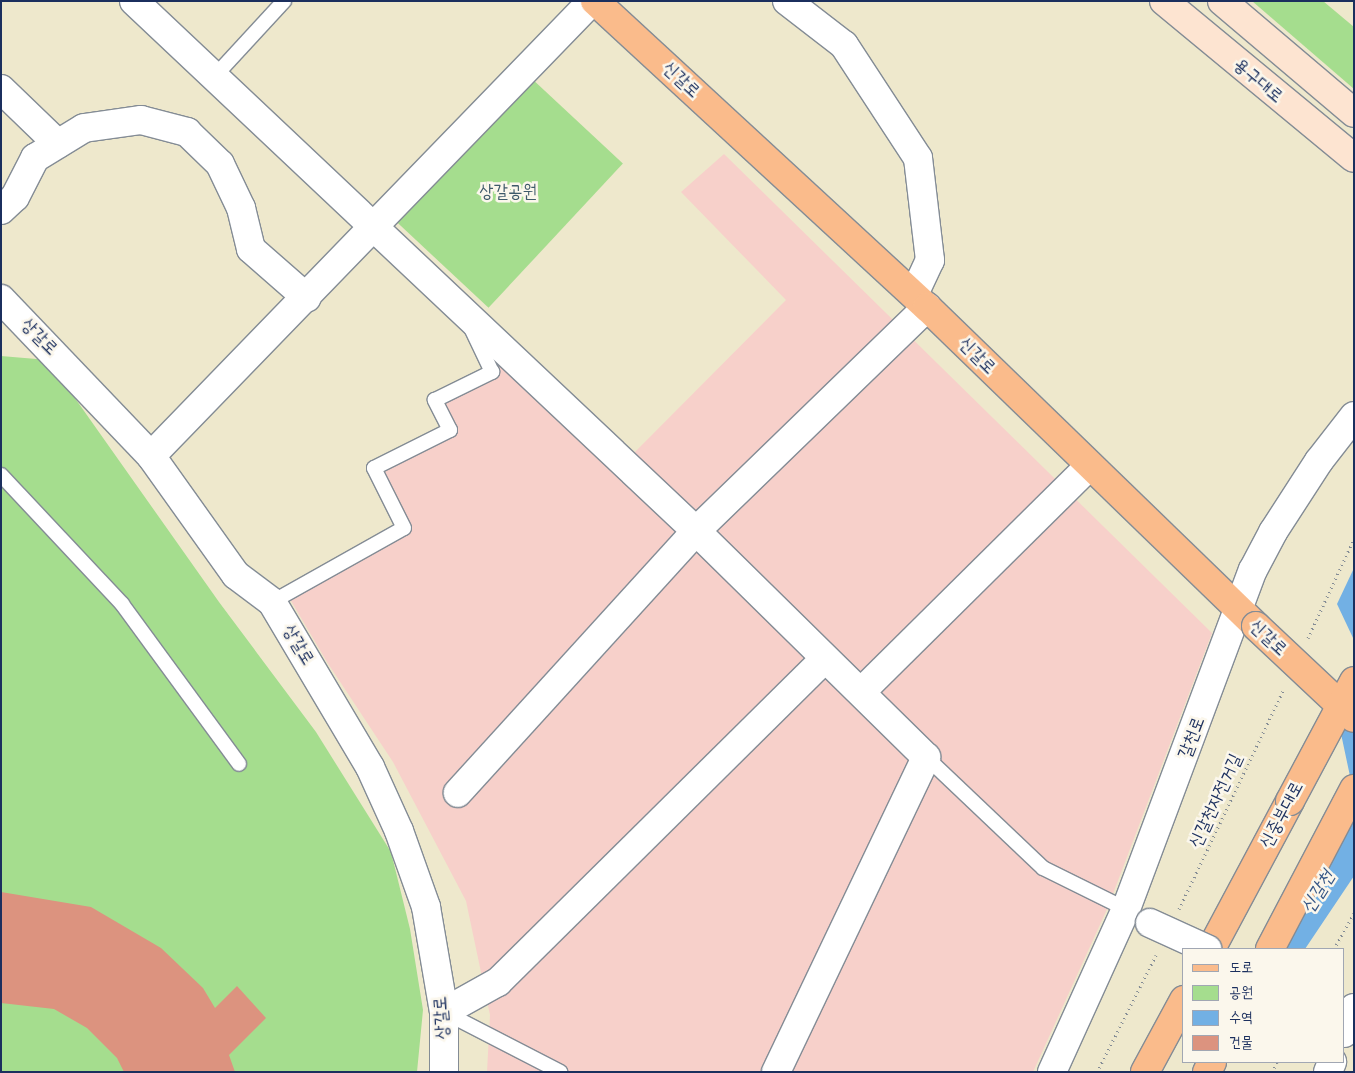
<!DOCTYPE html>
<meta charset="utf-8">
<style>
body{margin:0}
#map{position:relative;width:1355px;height:1073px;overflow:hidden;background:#eee8cc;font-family:"Comic Neue","Poor Story",sans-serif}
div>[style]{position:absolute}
.built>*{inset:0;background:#f7d0ca}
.green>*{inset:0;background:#a5dd8e;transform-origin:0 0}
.water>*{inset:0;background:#72b0e4}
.building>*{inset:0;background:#dc937f}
.path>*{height:3px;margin-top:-1.5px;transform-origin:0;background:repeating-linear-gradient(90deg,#848c95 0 1px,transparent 0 5px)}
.roads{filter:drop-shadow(1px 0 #848c95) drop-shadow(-1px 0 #848c95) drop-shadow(0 1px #848c95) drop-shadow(0 -1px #848c95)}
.service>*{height:14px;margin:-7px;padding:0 7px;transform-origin:7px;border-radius:7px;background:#fff}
.minor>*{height:28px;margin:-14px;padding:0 14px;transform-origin:14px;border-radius:14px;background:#fff}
.tertiary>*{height:28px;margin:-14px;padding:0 14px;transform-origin:14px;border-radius:14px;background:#fff}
.secondary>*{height:28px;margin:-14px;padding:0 14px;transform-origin:14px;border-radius:14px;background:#fde4d1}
.primary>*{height:28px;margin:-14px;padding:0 14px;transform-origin:14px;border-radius:14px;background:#fabb8b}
.trunk>*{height:28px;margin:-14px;padding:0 14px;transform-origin:14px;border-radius:14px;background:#fabb8b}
.bridges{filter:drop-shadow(1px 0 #848c95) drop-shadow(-1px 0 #848c95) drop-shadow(0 1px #848c95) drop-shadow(0 -1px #848c95)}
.minor-bridge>*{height:28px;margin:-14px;padding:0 14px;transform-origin:14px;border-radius:14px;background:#fff}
.primary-bridge>*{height:28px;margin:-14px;padding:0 14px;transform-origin:14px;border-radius:14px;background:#fabb8b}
.trunk-bridge>*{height:28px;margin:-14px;padding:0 14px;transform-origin:14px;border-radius:14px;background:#fabb8b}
span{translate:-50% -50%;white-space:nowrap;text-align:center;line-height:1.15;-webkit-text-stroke:5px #fbf7ec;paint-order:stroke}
.street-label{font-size:18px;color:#1b2f5e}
.park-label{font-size:18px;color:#3e5a6a}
.water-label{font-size:19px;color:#355686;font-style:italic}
.frame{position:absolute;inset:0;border:2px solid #1b2f5e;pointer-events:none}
.legend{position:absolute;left:1182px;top:948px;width:162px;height:115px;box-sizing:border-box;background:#fbf7ec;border:1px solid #a1a7b3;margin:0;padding:6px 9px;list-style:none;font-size:15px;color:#1b2f5e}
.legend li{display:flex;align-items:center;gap:10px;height:25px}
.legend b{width:25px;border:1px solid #a1a7b3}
</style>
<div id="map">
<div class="built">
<i style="clip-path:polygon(724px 154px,1212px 633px,1108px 907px,1033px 1072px,487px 1072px,490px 1015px,466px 901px,393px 762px,327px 662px,287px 594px,404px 528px,374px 468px,449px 430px,435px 400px,492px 372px,478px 326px,624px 463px,786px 300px,681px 192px)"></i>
</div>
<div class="green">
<i style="clip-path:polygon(1252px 1px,1323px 1px,1354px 27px,1354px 89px)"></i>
<i style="left:530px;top:77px;width:127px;height:197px;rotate:43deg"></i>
<i style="clip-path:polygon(1px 356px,48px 360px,219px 602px,316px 732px,391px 852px,410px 929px,423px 1010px,417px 1072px,1px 1072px)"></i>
</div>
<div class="water">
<i style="clip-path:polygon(1354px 568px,1354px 640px,1337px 604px)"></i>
<i style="clip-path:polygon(1354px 698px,1354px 876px,1305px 949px,1262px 949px,1354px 795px,1340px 729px)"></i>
</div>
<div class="building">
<i style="clip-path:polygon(1px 892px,91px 907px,161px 948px,203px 988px,215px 1008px,237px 986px,266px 1018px,229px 1055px,235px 1072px,124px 1072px,117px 1058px,87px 1028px,54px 1009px,1px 1003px)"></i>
</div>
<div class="path">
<i style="left:1308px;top:638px;width:109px;rotate:-65.1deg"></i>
<i style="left:1179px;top:909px;width:244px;rotate:-64.5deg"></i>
<i style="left:1334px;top:949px;width:41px;rotate:-60.9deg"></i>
<i style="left:1097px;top:1072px;width:131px;rotate:-63.2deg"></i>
<i style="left:1272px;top:1072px;width:11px;rotate:-63deg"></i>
</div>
<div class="roads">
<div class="service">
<i style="left:213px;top:78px;width:105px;rotate:-47.3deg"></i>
<i style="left:1px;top:475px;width:177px;rotate:46.8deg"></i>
<i style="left:122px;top:604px;width:198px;rotate:53.8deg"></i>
<i style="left:272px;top:602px;width:151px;rotate:-29.3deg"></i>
<i style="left:404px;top:528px;width:67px;rotate:-116.6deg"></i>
<i style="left:374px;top:468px;width:85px;rotate:-26.6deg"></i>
<i style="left:450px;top:430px;width:34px;rotate:-117deg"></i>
<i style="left:435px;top:400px;width:64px;rotate:-26.2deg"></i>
<i style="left:492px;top:372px;width:49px;rotate:-115.5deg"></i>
<i style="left:926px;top:757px;width:161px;rotate:43.5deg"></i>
<i style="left:1043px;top:868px;width:93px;rotate:26.3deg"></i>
<i style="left:444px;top:1012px;width:131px;rotate:27.3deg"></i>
</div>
<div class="minor">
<i style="left:134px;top:1px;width:772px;rotate:43.32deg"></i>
<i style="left:696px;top:531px;width:354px;rotate:132.3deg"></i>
<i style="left:787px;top:1px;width:72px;rotate:37.7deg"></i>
<i style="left:844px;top:45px;width:135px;rotate:56.8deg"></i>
<i style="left:918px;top:158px;width:103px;rotate:83.3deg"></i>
<i style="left:930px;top:260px;width:38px;rotate:115deg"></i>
<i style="left:1px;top:89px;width:79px;rotate:44deg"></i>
<i style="left:1px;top:210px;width:19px;rotate:-43deg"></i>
<i style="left:15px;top:197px;width:44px;rotate:-62.9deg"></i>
<i style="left:35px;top:158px;width:57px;rotate:-31.5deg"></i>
<i style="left:84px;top:128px;width:58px;rotate:-8deg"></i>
<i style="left:141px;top:120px;width:48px;rotate:14.6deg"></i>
<i style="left:187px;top:132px;width:46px;rotate:44.1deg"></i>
<i style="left:220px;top:164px;width:49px;rotate:64.5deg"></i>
<i style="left:241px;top:208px;width:42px;rotate:76.3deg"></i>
<i style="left:251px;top:249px;width:74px;rotate:41.2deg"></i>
<i style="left:151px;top:456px;width:634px;rotate:-45.9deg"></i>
<i style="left:861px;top:692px;width:321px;rotate:-44.7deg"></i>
<i style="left:444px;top:1012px;width:62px;rotate:-29.1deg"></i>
<i style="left:498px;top:982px;width:460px;rotate:-44.7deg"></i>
<i style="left:1344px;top:1033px;width:27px;rotate:-68deg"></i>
<i style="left:776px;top:1072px;width:349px;rotate:-64.5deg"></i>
<i style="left:926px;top:757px;width:322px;rotate:-135.5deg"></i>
<i style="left:696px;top:531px;width:322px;rotate:-44.1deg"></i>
<i style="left:1052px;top:1072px;width:179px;rotate:-65.6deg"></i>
<i style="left:1126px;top:909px;width:362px;rotate:-69.5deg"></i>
<i style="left:1253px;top:570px;width:43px;rotate:-62.2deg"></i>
<i style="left:1273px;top:532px;width:85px;rotate:-57.1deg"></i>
<i style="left:1319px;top:461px;width:57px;rotate:-52.1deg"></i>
<i style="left:1328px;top:1072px;width:11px;rotate:-68deg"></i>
</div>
<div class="tertiary">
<i style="left:1px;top:299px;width:217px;rotate:46.3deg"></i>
<i style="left:151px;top:456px;width:146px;rotate:54.5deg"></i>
<i style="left:236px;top:575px;width:45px;rotate:36.9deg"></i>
<i style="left:272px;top:602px;width:192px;rotate:59.3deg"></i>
<i style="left:370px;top:767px;width:70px;rotate:65.6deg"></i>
<i style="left:399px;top:831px;width:81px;rotate:70.4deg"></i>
<i style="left:426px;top:907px;width:107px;rotate:80.3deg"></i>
<i style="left:444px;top:1012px;width:60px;rotate:90deg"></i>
</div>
<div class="secondary">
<i style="left:1164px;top:1px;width:246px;rotate:39.6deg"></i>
<i style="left:1222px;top:1px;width:173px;rotate:40.3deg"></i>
</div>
<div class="primary">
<i style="left:595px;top:1px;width:452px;rotate:42.7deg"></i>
<i style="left:927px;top:307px;width:458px;rotate:44.1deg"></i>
</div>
<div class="trunk">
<i style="left:1211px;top:949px;width:168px;rotate:-61.9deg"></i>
<i style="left:1270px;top:949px;width:181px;rotate:-62.3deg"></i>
<i style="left:1145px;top:1072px;width:82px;rotate:-61.6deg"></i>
<i style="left:1207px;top:1072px;width:11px;rotate:-63deg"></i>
</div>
</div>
<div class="bridges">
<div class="minor-bridge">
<i style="left:1150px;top:923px;width:63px;rotate:24.5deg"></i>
</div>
<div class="primary-bridge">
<i style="left:1256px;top:626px;width:134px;rotate:43.2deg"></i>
</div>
<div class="trunk-bridge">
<i style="left:1290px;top:801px;width:136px;rotate:-61.9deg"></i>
</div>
</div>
<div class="street-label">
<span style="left:681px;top:80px;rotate:43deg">신갈로</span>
<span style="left:1258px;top:81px;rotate:40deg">용구대로</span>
<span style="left:39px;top:337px;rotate:45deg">상갈로</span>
<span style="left:977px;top:356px;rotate:45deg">신갈로</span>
<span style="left:1268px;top:638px;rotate:43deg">신갈로</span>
<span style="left:298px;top:645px;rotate:59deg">상갈로</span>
<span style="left:1192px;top:738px;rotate:-69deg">갈천로</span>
<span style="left:1216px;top:801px;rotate:-65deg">신갈천자전거길</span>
<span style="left:1282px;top:815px;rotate:-62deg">신중부대로</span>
<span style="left:442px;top:1018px;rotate:-94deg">상갈로</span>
</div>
<div class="park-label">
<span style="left:508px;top:192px">상갈공원</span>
</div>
<div class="water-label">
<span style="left:1318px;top:892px;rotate:-58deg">신갈천</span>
</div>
<div class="frame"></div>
<ul class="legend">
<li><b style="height:6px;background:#fabb8b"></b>도로</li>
<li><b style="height:14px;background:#a5dd8e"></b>공원</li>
<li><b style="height:14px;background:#72b0e4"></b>수역</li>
<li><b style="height:14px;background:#dc937f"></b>건물</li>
</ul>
</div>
